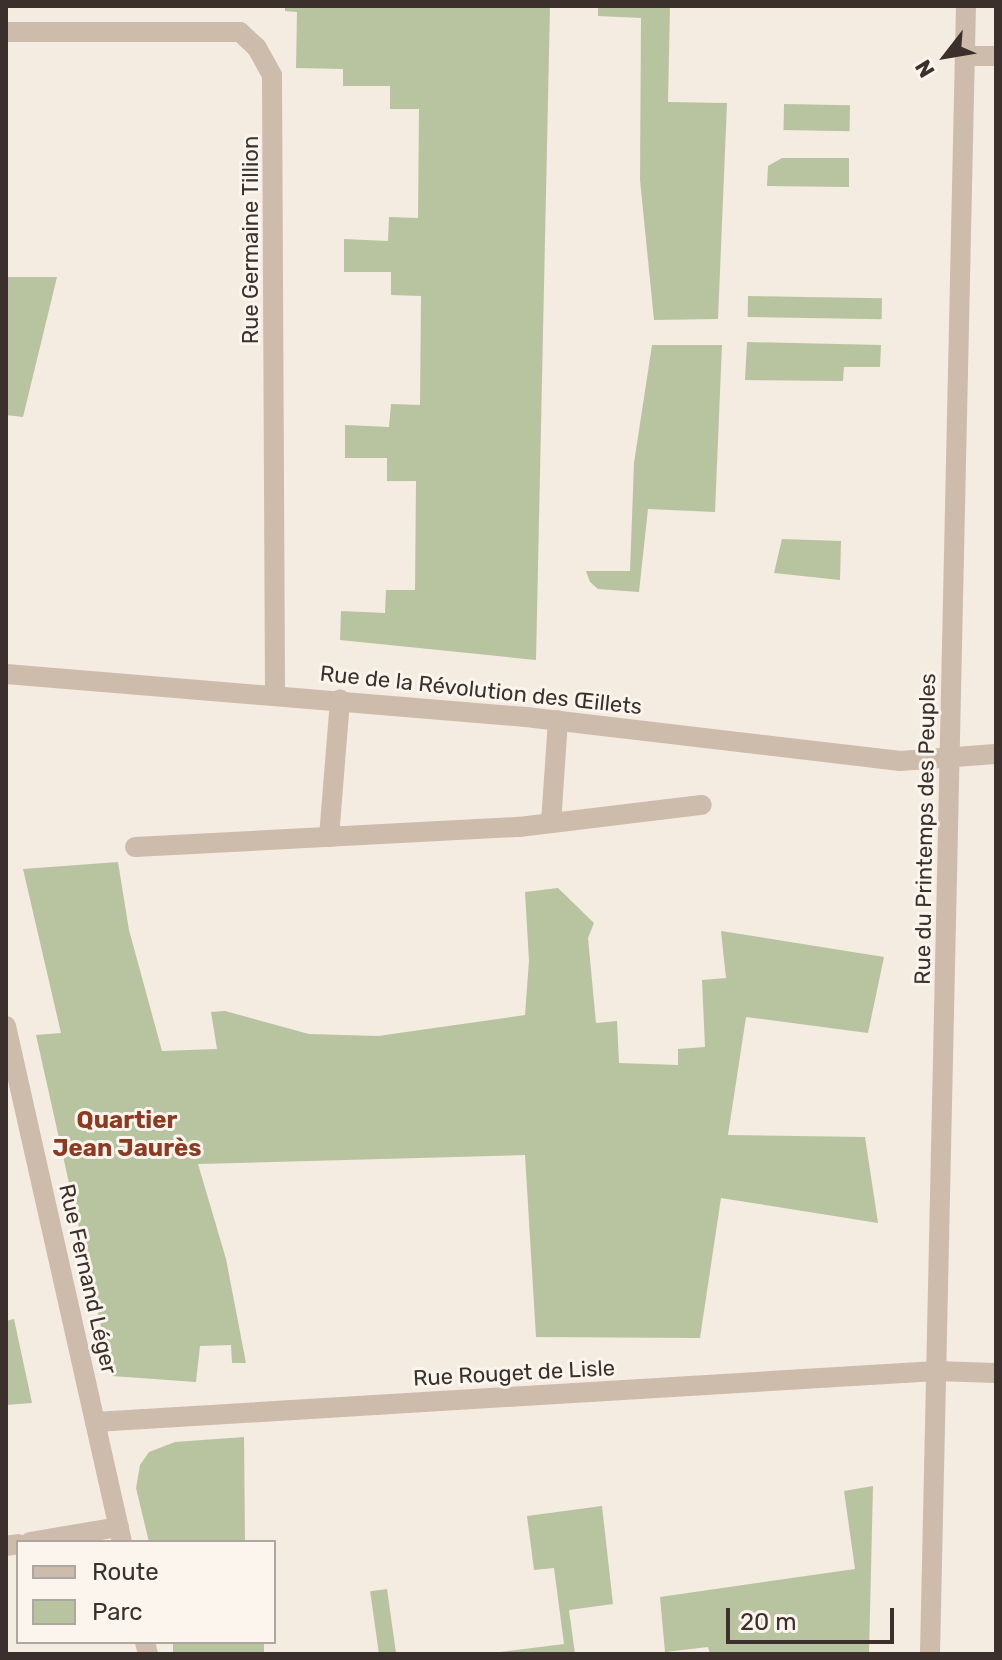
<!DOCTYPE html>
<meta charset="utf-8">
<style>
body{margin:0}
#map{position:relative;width:1002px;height:1660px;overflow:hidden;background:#f4ebe1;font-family:Rubik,sans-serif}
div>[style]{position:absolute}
.green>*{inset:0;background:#b8c4a0;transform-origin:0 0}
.minor>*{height:20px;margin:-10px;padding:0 10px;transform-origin:10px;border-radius:10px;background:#cdbbac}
span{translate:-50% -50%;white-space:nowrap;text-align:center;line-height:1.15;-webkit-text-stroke:6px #fbf5ee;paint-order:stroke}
.street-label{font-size:22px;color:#3b302b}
.neighbourhood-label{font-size:24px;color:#8c3b22;font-weight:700}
.frame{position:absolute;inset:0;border:8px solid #3b302b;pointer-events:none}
.legend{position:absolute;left:16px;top:1540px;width:260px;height:104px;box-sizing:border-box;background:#fbf5ee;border:2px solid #aea6a0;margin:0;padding:10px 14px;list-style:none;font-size:24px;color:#3b302b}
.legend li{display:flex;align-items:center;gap:16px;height:40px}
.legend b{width:40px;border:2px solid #aea6a0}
.north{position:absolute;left:906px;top:16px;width:80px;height:80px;-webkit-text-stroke:6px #fbf5ee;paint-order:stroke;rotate:239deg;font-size:22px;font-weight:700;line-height:32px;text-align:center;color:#3b302b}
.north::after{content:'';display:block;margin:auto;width:28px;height:36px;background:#3b302b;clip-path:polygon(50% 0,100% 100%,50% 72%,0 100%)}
.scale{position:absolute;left:726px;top:1608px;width:168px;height:36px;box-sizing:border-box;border:4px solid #3b302b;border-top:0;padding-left:10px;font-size:24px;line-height:28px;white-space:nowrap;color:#3b302b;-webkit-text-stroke:6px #fbf5ee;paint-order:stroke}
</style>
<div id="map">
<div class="green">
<i style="clip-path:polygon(285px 6px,550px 6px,536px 660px,340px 640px,341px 611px,385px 613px,386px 590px,415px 590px,416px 481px,387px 481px,387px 458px,345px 458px,345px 425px,389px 427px,391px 404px,420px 405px,421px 296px,391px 295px,391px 272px,344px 272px,344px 239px,388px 241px,389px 217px,418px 218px,419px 109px,390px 109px,390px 86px,343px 86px,343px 69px,296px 68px,297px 12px,285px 11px)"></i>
<i style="clip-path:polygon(598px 6px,670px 6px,668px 102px,727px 103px,718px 319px,654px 320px,640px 180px,641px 18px,598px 16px)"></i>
<i style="left:784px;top:104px;width:66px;height:26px;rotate:1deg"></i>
<i style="clip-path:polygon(782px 158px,849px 158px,849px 187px,767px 186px,768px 166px)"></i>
<i style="clip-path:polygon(6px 277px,57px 277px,23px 417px,6px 415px)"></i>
<i style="left:748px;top:296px;width:134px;height:21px;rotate:1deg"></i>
<i style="clip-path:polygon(747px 342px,881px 345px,880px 367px,844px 367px,843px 381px,745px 380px)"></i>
<i style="clip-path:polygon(652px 345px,722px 345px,715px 512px,648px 509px,639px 592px,598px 589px,590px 582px,586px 571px,630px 571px,634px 463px)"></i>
<i style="clip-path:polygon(782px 539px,841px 541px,840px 580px,774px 573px)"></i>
<i style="clip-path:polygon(118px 862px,129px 930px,162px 1051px,217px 1049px,211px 1012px,225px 1011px,309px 1034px,378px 1036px,525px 1015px,529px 961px,525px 892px,558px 888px,594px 923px,588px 938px,596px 1023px,617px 1021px,619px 1063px,678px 1065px,678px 1049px,705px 1047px,702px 980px,726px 978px,721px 931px,884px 957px,868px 1033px,746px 1017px,728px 1135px,865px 1137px,878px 1223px,721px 1198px,700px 1338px,536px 1337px,525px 1155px,198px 1164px,226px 1259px,246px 1363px,232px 1363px,231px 1345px,200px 1346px,196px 1382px,112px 1376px,36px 1035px,61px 1033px,23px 869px)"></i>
<i style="clip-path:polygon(14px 1319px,32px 1403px,6px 1405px,6px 1321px)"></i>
<i style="clip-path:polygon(244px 1437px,245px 1542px,149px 1542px,136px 1488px,140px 1465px,149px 1452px,175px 1442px)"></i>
<i style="clip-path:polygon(873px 1486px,869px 1654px,710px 1654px,708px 1647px,665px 1652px,660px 1597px,855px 1569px,844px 1491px)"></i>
<i style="clip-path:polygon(602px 1506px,613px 1604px,569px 1610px,575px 1654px,485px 1654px,564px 1644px,554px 1568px,534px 1570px,527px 1516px)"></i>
<i style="left:387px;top:1589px;width:66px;height:17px;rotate:82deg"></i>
<i style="left:173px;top:1642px;width:91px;height:12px"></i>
</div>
<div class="minor">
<i style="left:6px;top:32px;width:234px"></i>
<i style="left:240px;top:32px;width:23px;rotate:43deg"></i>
<i style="left:257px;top:48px;width:31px;rotate:61deg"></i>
<i style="left:272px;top:75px;width:618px;rotate:89.72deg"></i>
<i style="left:966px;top:56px;width:30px"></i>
<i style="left:6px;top:674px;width:522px;rotate:4.73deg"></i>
<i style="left:526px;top:717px;width:377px;rotate:6.7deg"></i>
<i style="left:900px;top:761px;width:96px;rotate:-4.2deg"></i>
<i style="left:551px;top:823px;width:103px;rotate:-86.1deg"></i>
<i style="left:329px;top:837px;width:138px;rotate:-85.4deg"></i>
<i style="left:135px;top:847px;width:385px;rotate:-3deg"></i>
<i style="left:519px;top:827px;width:184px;rotate:-6.9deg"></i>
<i style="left:6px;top:1026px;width:529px;rotate:77.33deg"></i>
<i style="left:95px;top:1422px;width:843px;rotate:-3.47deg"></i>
<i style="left:936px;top:1371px;width:60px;rotate:1.9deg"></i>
<i style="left:30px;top:1542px;width:90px;rotate:-9.6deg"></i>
<i style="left:6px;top:1546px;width:12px;rotate:-9deg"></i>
<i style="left:145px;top:1642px;width:12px;rotate:76deg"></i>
<i style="left:930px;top:1654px;width:1648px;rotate:-88.75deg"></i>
</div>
<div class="street-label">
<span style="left:251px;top:240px;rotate:-90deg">Rue Germaine Tillion</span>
<span style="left:481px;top:690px;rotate:6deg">Rue de la Révolution des Œillets</span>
<span style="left:925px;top:829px;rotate:-89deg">Rue du Printemps des Peuples</span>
<span style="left:88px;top:1279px;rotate:77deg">Rue Fernand Léger</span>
<span style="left:514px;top:1373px;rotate:-3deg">Rue Rouget de Lisle</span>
</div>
<div class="neighbourhood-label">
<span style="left:127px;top:1135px">Quartier<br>Jean Jaurès</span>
</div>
<div class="frame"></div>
<ul class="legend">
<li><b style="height:10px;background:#cdbbac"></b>Route</li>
<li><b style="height:22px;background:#b8c4a0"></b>Parc</li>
</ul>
<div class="north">N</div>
<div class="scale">20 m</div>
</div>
